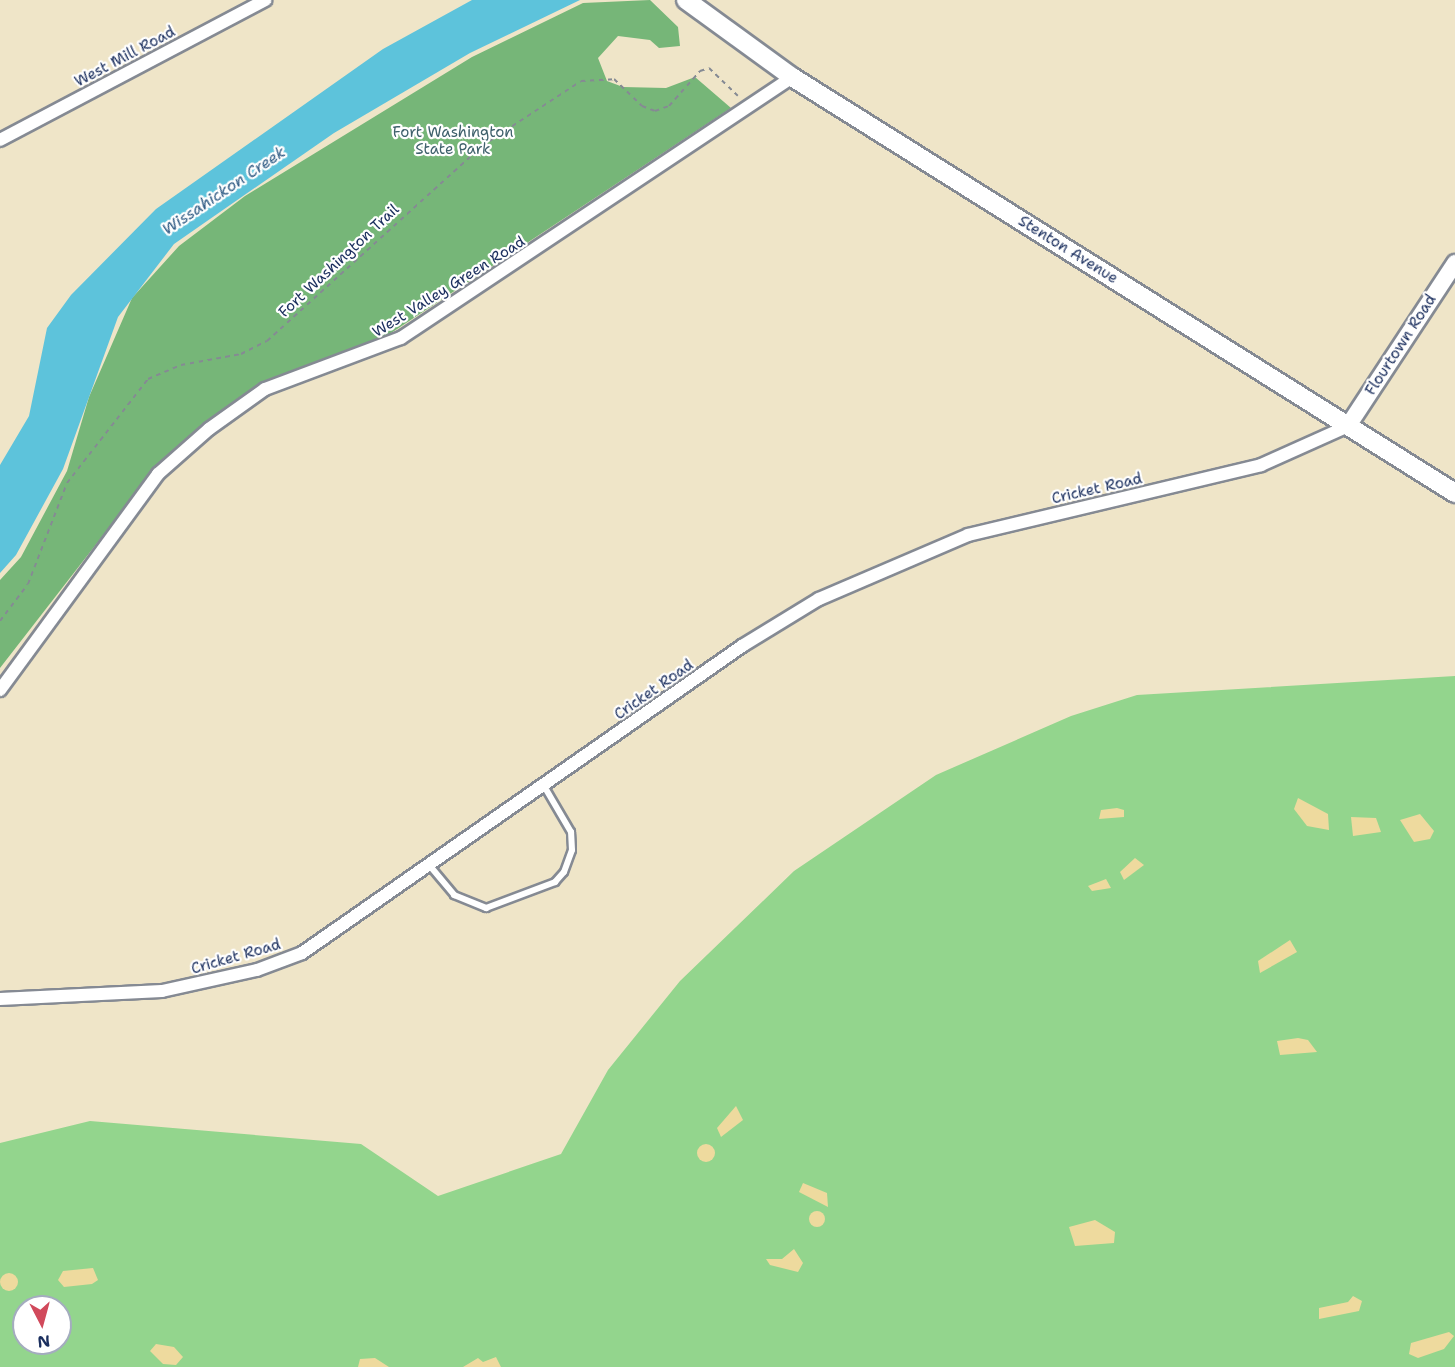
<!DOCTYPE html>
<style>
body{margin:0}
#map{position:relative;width:1455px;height:1367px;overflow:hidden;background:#efe5c8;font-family:"Shantell Sans",sans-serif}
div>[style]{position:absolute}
.green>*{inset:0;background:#93d58d}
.forest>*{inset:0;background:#76b678}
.sand>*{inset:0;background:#eeda9e}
.round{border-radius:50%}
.water>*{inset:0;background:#5dc3db}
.path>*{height:2px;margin-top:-1px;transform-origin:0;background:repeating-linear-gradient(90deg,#858a93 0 4.5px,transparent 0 9px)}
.roads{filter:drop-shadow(2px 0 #858a93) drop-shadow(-2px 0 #858a93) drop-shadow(0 2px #858a93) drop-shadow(0 -2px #858a93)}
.service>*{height:6px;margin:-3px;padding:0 3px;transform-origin:3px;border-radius:3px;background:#fff}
.minor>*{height:12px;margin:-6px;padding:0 6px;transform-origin:6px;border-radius:6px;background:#fff}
.tertiary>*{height:16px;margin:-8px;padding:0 8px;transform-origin:8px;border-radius:8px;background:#fff}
.secondary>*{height:18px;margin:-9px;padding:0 9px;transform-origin:9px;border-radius:9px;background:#fff}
span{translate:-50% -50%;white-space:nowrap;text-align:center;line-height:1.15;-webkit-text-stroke:4.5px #fff;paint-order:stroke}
.street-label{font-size:15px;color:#1b2f5e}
.park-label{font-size:15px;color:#3f616c}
.water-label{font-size:16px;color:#2f5b84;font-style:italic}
.north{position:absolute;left:12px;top:1295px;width:60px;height:60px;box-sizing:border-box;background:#fff;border:2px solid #a4acbf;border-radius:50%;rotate:174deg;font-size:16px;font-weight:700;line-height:24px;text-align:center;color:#1b2f5e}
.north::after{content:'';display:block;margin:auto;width:21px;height:27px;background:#d1495b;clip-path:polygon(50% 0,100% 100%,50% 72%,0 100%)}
</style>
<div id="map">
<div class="green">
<i style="clip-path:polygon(evenodd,1455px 676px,1455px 1367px,0 1367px,0 1143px,90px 1121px,361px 1144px,438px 1196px,561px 1154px,608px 1070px,680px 981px,794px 871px,936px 775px,1071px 716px,1137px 695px,1455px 676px,24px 1307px,60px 1307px,60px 1343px,24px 1343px,24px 1307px)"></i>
</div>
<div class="forest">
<i style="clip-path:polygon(650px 0,678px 27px,680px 46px,659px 48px,650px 40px,618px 36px,598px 58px,607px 81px,623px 87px,666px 88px,695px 77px,731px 108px,385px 337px,261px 383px,153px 471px,0 668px,0 580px,21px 557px,67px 471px,89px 397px,132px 298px,179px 246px,245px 196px,472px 57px,583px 3px)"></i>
</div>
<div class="sand">
<i style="clip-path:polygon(1298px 798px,1328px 814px,1329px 830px,1307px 826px,1294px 809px)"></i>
<i style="clip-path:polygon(1117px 808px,1124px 810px,1124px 817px,1099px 819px,1101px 810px)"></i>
<i style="clip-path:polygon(1420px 814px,1434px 831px,1430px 839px,1414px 842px,1400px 820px)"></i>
<i style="clip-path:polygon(1351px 817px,1376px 818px,1381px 832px,1353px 836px)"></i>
<i style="clip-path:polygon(1135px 858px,1144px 865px,1124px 880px,1120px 872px)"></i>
<i style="clip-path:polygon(1106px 879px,1111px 888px,1092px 891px,1088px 886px)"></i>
<i style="clip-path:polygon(1290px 940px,1297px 952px,1260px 973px,1258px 961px)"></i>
<i style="clip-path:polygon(1298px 1038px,1308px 1040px,1317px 1052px,1280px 1055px,1277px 1041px)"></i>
<i style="clip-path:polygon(736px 1106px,743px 1120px,721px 1137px,717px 1128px)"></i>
<i class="round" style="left:697px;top:1144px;width:18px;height:18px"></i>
<i style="clip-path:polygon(803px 1183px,827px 1193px,828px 1207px,799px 1192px)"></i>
<i class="round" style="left:809px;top:1211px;width:16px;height:16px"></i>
<i style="clip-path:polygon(1095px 1220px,1115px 1232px,1114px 1243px,1075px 1246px,1069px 1227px)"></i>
<i style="clip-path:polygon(794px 1249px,803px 1263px,798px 1272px,770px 1265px,766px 1259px,782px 1259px)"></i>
<i style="clip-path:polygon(93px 1268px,98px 1280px,92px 1284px,64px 1287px,58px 1280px,63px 1271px)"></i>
<i class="round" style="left:0;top:1273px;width:18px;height:18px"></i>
<i style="clip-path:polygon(1353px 1296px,1362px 1301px,1359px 1311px,1319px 1319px,1319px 1308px,1348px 1302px)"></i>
<i style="clip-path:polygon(1449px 1332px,1454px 1336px,1444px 1349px,1418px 1358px,1409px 1354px,1411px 1343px)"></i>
<i style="clip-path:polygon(156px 1344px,174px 1347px,183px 1357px,176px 1365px,163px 1364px,150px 1351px)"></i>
<i style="clip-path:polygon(496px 1357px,501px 1367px,463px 1367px,478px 1358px,483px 1362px)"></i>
<i style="clip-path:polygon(375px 1358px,389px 1367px,358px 1367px,360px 1359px)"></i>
</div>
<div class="water">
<i style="clip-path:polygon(472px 0,580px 0,470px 53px,334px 133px,174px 244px,118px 317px,63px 469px,16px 555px,0 573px,0 465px,29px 416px,47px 328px,71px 295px,156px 209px,383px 49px)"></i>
</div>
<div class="path">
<i style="left:0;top:621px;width:46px;rotate:-52.9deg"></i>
<i style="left:28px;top:584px;width:108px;rotate:-68.9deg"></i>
<i style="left:67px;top:483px;width:132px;rotate:-52.1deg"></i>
<i style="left:148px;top:379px;width:36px;rotate:-23deg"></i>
<i style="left:181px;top:365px;width:61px;rotate:-10.4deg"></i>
<i style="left:241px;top:354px;width:29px;rotate:-27deg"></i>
<i style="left:267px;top:341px;width:290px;rotate:-42.2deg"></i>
<i style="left:482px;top:146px;width:118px;rotate:-33.3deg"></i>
<i style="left:581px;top:81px;width:33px;rotate:-3deg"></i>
<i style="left:614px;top:79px;width:39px;rotate:44deg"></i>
<i style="left:642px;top:106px;width:14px;rotate:21deg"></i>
<i style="left:655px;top:111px;width:15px;rotate:-20deg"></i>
<i style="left:669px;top:106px;width:47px;rotate:-48.5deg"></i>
<i style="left:700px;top:71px;width:9px;rotate:-18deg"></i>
<i style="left:709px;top:68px;width:40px;rotate:44deg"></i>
</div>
<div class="roads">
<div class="service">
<i style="left:430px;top:866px;width:38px;rotate:50deg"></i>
<i style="left:454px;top:895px;width:35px;rotate:22deg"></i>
<i style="left:486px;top:908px;width:74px;rotate:-20.6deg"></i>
<i style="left:555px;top:882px;width:13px;rotate:-48deg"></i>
<i style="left:564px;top:872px;width:23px;rotate:-70deg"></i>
<i style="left:572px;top:850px;width:18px;rotate:-93deg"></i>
<i style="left:571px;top:832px;width:53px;rotate:-120.4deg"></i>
</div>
<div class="minor">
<i style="left:0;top:140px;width:300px;rotate:-27.8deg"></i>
<i style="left:0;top:690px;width:268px;rotate:-53.8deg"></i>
<i style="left:158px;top:474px;width:68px;rotate:-41.4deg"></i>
<i style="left:209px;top:429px;width:69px;rotate:-35.5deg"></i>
<i style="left:265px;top:389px;width:145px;rotate:-20.6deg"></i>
<i style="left:401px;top:338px;width:470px;rotate:-33.7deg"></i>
<i style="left:0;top:999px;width:162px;rotate:-2.8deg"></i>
<i style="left:162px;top:991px;width:97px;rotate:-12.5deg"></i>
<i style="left:257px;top:970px;width:48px;rotate:-20.7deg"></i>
<i style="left:302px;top:953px;width:537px;rotate:-34.9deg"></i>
<i style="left:742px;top:646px;width:90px;rotate:-31.4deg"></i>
<i style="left:819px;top:599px;width:162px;rotate:-23.2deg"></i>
<i style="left:968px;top:535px;width:301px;rotate:-13.4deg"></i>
<i style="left:1261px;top:465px;width:95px;rotate:-24.1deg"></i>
</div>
<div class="tertiary">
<i style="left:1348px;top:426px;width:195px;rotate:-56.7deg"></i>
</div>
<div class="secondary">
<i style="left:686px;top:0;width:131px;rotate:36deg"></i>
<i style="left:792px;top:77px;width:783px;rotate:32.11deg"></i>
</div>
</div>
<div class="street-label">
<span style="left:125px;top:57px;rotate:-28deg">West Mill Road</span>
<span style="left:1068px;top:250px;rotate:32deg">Stenton Avenue</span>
<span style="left:339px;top:261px;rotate:-43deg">Fort Washington Trail</span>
<span style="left:449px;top:287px;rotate:-32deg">West Valley Green Road</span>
<span style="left:1401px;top:345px;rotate:-57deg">Flourtown Road</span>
<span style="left:1097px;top:489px;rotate:-13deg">Cricket Road</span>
<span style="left:654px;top:690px;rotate:-35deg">Cricket Road</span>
<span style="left:236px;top:957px;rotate:-16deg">Cricket Road</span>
</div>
<div class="park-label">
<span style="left:453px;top:141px">Fort Washington<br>State Park</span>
</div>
<div class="water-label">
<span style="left:224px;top:191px;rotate:-34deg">Wissahickon Creek</span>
</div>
<div class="north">N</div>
</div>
